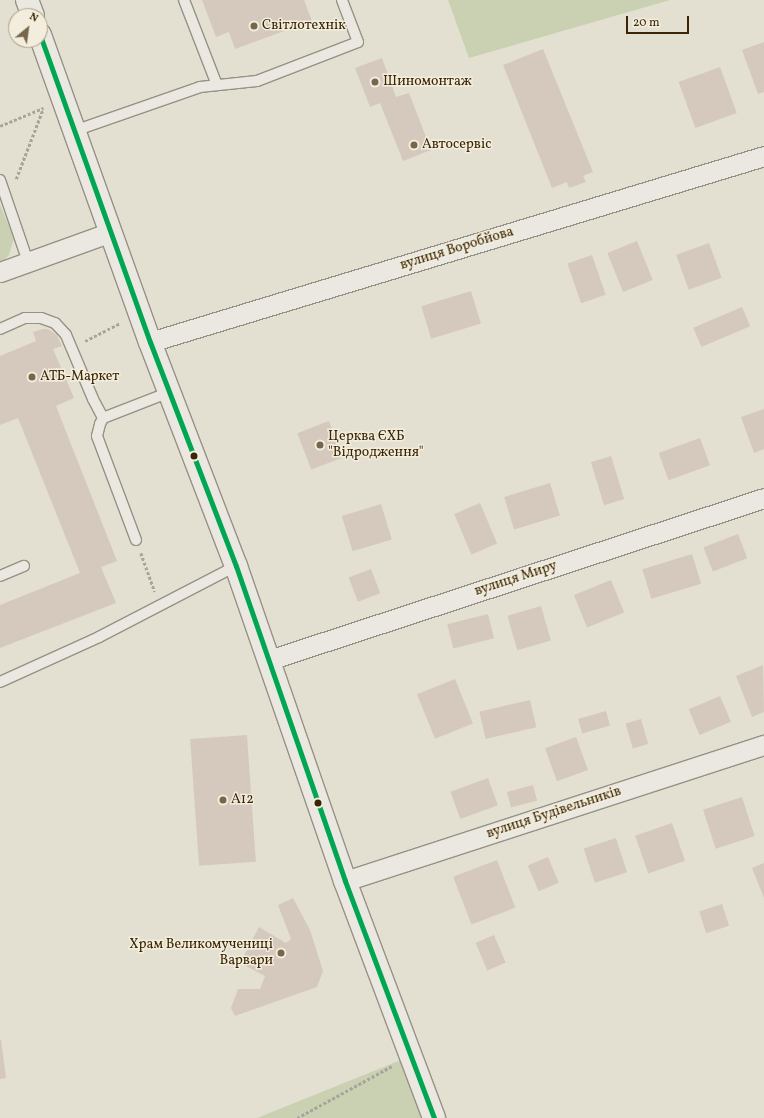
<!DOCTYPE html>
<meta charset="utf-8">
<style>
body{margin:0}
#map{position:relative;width:764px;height:1118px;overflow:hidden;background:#e3e0d1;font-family:Vollkorn,serif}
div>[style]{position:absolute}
.green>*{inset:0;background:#c9d1b2}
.building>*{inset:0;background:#d5c9bd;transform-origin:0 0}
.path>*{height:2.5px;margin-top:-1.25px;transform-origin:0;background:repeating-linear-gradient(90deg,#a8a49b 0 3px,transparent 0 5px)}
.roads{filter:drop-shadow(1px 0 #969185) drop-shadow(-1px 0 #969185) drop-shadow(0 1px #969185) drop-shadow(0 -1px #969185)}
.service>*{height:10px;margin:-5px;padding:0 5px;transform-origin:5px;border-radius:5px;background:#eae8e0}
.minor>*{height:19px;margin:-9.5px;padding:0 9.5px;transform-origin:9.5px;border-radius:9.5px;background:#eae8e0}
.tertiary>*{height:22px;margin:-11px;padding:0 11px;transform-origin:11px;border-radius:11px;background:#eae8e0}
.bus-1>*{height:5px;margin:-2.5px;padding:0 2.5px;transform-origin:2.5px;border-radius:2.5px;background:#00a651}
.dots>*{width:11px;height:11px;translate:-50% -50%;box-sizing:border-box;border:2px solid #f2eddc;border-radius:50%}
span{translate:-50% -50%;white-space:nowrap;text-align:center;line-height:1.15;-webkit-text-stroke:3px #f2eddc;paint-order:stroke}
.poi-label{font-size:14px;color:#3b2505}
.left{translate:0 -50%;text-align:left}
.right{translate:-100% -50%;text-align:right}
.street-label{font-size:14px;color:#3b2505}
.north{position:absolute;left:8px;top:8px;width:40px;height:40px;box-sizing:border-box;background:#f2eddc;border:1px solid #a99d86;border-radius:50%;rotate:29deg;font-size:11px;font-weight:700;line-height:16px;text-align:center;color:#3b2505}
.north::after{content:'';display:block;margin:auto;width:14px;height:18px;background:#76664c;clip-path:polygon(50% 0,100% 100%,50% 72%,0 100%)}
.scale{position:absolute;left:626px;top:16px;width:63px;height:18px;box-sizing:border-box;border:2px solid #3b2505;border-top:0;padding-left:5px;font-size:12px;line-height:14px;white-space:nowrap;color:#3b2505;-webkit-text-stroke:3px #f2eddc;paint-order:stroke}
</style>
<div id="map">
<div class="green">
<i style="clip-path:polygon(448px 0,670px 0,469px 58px)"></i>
<i style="clip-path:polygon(0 205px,14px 238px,9px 255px,0 264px)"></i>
<i style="clip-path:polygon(411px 1056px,430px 1118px,257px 1118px)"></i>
</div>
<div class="building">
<i style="clip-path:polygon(202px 0,304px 0,312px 21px,235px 49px,229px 32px,216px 37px)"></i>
<i style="clip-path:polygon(764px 42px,764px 92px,758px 94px,742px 50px)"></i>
<i style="clip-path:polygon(543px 49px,593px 172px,583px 176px,586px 182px,569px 188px,567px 182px,552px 188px,503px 65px)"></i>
<i style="clip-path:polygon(382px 58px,396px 97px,409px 93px,431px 150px,403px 161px,380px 103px,370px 107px,355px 68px)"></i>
<i style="left:720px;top:67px;width:49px;height:44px;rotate:70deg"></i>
<i style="left:637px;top:241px;width:42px;height:32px;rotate:68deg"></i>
<i style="left:709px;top:243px;width:37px;height:35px;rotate:70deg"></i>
<i style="left:592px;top:255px;width:42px;height:26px;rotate:71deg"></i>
<i style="left:471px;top:291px;width:34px;height:52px;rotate:73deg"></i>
<i style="left:742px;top:307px;width:21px;height:53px;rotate:67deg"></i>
<i style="clip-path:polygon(43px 329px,48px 329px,57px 335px,62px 346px,53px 349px,74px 398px,56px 406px,117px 561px,101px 567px,116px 603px,0 648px,0 605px,80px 573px,18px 418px,0 425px,0 356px,36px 341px,33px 332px)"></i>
<i style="clip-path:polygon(764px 409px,764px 449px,754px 453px,741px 417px)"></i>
<i style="left:329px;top:421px;width:39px;height:34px;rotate:69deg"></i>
<i style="left:700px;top:438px;width:29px;height:44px;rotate:70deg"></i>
<i style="left:611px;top:456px;width:45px;height:21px;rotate:73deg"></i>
<i style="left:550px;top:483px;width:34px;height:48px;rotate:73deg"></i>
<i style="left:480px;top:503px;width:44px;height:28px;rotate:67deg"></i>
<i style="left:381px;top:504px;width:37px;height:41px;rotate:73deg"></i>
<i style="left:738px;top:534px;width:26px;height:37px;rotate:69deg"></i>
<i style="left:692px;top:554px;width:31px;height:52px;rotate:73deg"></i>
<i style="left:371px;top:569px;width:26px;height:24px;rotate:69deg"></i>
<i style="left:611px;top:580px;width:35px;height:40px;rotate:68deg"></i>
<i style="left:541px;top:606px;width:36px;height:35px;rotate:74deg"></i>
<i style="left:488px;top:614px;width:25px;height:42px;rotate:76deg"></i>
<i style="clip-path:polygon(763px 665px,764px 712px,752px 717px,736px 676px)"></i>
<i style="left:455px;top:679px;width:48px;height:41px;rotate:68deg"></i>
<i style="left:720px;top:696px;width:28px;height:34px;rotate:67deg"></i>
<i style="left:530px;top:700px;width:28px;height:52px;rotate:77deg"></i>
<i style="left:606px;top:711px;width:15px;height:29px;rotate:74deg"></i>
<i style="left:641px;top:719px;width:26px;height:16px;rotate:74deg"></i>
<i style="left:247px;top:735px;width:127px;height:57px;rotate:86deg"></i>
<i style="left:576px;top:737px;width:35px;height:33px;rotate:70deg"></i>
<i style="left:488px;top:778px;width:29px;height:40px;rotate:70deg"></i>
<i style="left:533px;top:785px;width:16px;height:27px;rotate:75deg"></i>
<i style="left:742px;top:797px;width:41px;height:41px;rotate:72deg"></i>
<i style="left:672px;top:823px;width:40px;height:39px;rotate:71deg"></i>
<i style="left:616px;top:838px;width:36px;height:34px;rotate:72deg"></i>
<i style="left:548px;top:857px;width:28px;height:22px;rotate:67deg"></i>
<i style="left:497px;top:860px;width:51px;height:47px;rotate:69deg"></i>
<i style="clip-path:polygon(764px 863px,764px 898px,752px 868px)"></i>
<i style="clip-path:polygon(293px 898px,310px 930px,323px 971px,317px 987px,235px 1016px,231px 1008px,238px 989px,260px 989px,265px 976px,240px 963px,259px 927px,286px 943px,291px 939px,278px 905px)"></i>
<i style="left:722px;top:904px;width:23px;height:24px;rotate:72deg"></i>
<i style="left:494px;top:935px;width:30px;height:20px;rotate:67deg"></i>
<i style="clip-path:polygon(1px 1039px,6px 1078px,0 1079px,0 1040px)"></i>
</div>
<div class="path">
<i style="left:0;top:126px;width:47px;rotate:-22.7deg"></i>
<i style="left:16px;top:179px;width:75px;rotate:-68.9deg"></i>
<i style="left:85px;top:341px;width:39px;rotate:-27deg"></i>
<i style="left:141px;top:553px;width:41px;rotate:70.3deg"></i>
<i style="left:297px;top:1118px;width:108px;rotate:-28.7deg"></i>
</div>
<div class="roads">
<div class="service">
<i style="left:184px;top:0;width:91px;rotate:68.8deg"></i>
<i style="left:74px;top:131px;width:133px;rotate:-19.2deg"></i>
<i style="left:200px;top:87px;width:57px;rotate:-6deg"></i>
<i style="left:257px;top:81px;width:108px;rotate:-21.1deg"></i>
<i style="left:358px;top:42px;width:45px;rotate:-110.9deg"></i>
<i style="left:0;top:180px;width:87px;rotate:71.1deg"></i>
<i style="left:0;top:329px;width:27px;rotate:-24deg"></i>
<i style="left:25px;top:318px;width:16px"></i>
<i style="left:41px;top:318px;width:15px;rotate:20deg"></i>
<i style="left:55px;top:323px;width:16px;rotate:47deg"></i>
<i style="left:66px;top:335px;width:69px;rotate:67.1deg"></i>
<i style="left:93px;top:399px;width:21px;rotate:62deg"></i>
<i style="left:136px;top:540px;width:111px;rotate:-110.6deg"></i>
<i style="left:97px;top:436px;width:12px;rotate:-76deg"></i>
<i style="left:100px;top:424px;width:7px;rotate:-63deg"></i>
<i style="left:103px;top:418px;width:72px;rotate:-21.2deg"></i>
<i style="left:0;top:576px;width:26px;rotate:-23deg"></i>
<i style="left:0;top:682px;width:109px;rotate:-24.4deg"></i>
<i style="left:99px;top:637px;width:154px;rotate:-27.4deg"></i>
</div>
<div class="minor">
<i style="left:0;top:272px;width:118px;rotate:-19.8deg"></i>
<i style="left:150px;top:342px;width:642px;rotate:-16.85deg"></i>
<i style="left:269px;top:660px;width:521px;rotate:-18.12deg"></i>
<i style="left:345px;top:881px;width:441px;rotate:-18deg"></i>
</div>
<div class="tertiary">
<i style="left:27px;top:0;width:17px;rotate:69deg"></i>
<i style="left:40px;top:35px;width:326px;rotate:70.3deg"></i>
<i style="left:150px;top:342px;width:240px;rotate:69deg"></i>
<i style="left:236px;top:566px;width:333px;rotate:70.9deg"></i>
<i style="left:345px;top:881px;width:253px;rotate:69.4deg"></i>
</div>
</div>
<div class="bus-1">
<i style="left:40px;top:35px;width:326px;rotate:70.3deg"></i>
<i style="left:150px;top:342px;width:240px;rotate:69deg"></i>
<i style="left:236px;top:566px;width:333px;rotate:70.9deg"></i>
<i style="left:345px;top:881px;width:253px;rotate:69.4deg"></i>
</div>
<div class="dots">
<i style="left:254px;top:26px;background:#76664c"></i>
<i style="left:375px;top:82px;background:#76664c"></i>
<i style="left:414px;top:145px;background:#76664c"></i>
<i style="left:32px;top:377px;background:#76664c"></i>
<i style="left:320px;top:445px;background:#76664c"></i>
<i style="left:194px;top:456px;background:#3b2505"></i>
<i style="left:223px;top:800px;background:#76664c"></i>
<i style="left:318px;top:803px;background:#3b2505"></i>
<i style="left:281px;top:953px;background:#76664c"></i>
</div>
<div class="poi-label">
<span class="left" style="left:262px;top:26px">Світлотехнік</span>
<span class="left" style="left:383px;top:82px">Шиномонтаж</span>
<span class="left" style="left:422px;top:145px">Автосервіс</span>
<span class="left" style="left:40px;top:377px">АТБ-Маркет</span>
<span class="left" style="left:328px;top:445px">Церква ЄХБ<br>"Відродження"</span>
<span class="left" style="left:231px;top:800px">А12</span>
<span class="right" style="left:273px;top:953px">Храм Великомучениці<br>Варвари</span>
</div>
<div class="street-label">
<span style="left:457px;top:249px;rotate:-17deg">вулиця Воробйова</span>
<span style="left:516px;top:579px;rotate:-18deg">вулиця Миру</span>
<span style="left:554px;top:813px;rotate:-18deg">вулиця Будівельників</span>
</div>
<div class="north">N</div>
<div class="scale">20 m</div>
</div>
